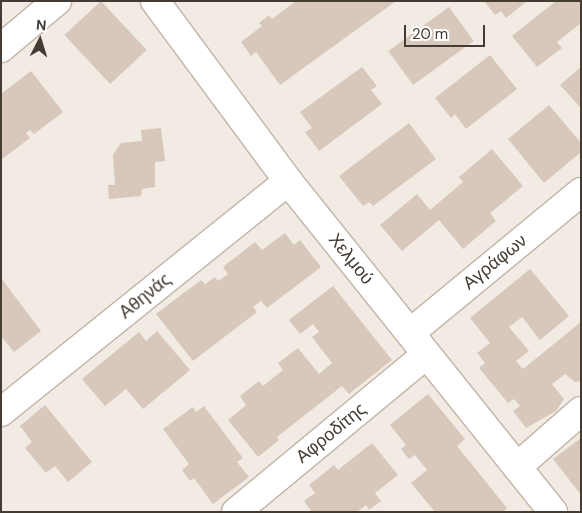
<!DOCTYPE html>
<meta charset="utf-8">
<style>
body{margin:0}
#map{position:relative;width:582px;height:513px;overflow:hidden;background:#f2ebe3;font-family:"DM Sans",sans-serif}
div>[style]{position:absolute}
.building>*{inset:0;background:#d7c8bb;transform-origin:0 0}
.roads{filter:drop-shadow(1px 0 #c1b5a8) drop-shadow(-1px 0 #c1b5a8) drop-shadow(0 1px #c1b5a8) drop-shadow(0 -1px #c1b5a8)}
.minor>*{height:28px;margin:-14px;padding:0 14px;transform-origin:14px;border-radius:14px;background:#fff}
span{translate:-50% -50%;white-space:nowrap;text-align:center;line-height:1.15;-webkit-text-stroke:4px #fff;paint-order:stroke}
.street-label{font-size:18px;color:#443b33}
.frame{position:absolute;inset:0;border:2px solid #443b33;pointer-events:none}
.north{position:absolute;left:15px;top:15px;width:50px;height:50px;-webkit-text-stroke:4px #fff;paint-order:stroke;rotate:5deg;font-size:14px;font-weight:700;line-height:20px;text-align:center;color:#443b33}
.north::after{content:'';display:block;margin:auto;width:18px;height:22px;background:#443b33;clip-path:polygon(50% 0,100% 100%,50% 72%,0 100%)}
.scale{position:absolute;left:404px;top:25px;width:81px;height:22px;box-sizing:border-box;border:2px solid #443b33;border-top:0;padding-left:6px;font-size:15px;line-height:18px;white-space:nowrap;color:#443b33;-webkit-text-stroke:4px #fff;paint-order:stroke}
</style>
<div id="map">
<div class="building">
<i style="left:101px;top:1px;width:67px;height:50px;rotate:47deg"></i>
<i style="clip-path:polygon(296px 1px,396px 1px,280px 85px,256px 52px,251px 56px,241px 42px,262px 26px,259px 23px,269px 15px,272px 19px)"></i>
<i style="clip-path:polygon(484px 1px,527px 1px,506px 18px,501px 11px,495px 15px)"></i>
<i style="clip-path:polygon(556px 1px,581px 1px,581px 23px,557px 42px,562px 48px,537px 67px,512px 36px)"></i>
<i style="left:449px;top:7px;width:42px;height:75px;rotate:54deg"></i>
<i style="clip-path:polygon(490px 55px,517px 89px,466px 129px,455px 114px,451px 118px,435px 98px)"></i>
<i style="clip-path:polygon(362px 67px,377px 86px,371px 90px,382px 104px,319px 151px,305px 132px,312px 128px,300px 112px)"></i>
<i style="clip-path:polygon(581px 67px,581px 108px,560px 85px)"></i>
<i style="clip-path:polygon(31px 71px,63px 112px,34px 134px,30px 130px,26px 133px,30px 138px,1px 160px,1px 94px)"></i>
<i style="clip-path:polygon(549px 105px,581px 143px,581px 152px,544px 183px,508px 139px)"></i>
<i style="clip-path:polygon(409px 123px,436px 159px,373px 206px,369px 202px,363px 206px,339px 176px)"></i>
<i style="clip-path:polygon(161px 128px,165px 161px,155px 162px,155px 187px,142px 189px,141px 196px,109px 199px,108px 185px,115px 185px,113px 155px,121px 143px,142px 141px,141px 130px)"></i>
<i style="clip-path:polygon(492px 149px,523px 186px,490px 213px,496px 221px,463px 249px,439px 220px,402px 251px,380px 225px,417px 194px,430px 210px,463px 182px,459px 177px)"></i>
<i style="clip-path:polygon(285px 233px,294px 245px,300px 240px,321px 267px,267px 308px,261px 301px,253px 307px,257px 312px,193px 361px,156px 314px,201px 280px,205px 284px,215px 277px,218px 281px,228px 274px,223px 267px,255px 242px,262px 250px)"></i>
<i style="clip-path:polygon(530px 269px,569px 316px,540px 340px,522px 317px,509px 327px,529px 351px,516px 361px,523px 369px,581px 322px,581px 381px,575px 382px,565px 374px,552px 384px,564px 399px,556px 411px,526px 428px,513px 411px,520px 406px,514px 399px,508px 403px,479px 368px,485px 363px,477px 353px,490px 343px,470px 318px)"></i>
<i style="clip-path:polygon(1px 278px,41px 331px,14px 352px,1px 336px)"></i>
<i style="clip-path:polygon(333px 286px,392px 360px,349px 394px,342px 386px,277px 437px,279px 440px,258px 457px,228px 420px,246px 405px,240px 396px,259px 381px,263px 386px,283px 370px,278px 363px,298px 348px,319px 374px,332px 363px,312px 337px,319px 332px,313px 324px,300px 334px,289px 320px)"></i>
<i style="clip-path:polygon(157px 331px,190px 370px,143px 409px,126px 389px,105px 406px,82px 379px,139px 332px,146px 341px)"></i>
<i style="clip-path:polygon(428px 394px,465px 439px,457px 446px,507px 508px,503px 512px,435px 512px,411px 483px,427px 470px,415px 455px,409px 459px,401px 449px,406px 445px,390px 425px)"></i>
<i style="clip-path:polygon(45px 405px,92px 462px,68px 482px,55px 466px,46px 473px,25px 448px,32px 442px,20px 426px)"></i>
<i style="clip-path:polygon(204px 406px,243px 458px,237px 462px,249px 477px,213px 504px,194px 478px,190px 481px,182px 470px,189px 464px,163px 429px,193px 407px,196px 412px)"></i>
<i style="clip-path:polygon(581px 438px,581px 495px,553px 459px)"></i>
<i style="clip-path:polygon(372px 443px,398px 475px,375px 493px,381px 501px,369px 510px,366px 505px,357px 512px,312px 512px,304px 501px,315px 493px,309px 485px,334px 465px,338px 470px)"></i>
</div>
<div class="roads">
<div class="minor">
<i style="left:155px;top:1px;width:224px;rotate:53.5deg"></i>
<i style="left:288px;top:181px;width:424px;rotate:51.3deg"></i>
<i style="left:1px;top:48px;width:73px;rotate:-40deg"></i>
<i style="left:410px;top:333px;width:222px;rotate:-39.5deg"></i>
<i style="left:1px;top:412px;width:368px;rotate:-38.8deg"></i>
<i style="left:517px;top:467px;width:85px;rotate:-41.2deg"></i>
<i style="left:236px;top:512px;width:246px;rotate:-39.6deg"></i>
</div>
</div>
<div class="street-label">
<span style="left:351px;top:259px;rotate:51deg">Χελμού</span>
<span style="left:495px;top:262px;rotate:-39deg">Αγράφων</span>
<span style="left:145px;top:296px;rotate:-39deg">Αθηνάς</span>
<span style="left:331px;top:433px;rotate:-39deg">Αφροδίτης</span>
</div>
<div class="frame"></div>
<div class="north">N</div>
<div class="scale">20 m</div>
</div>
